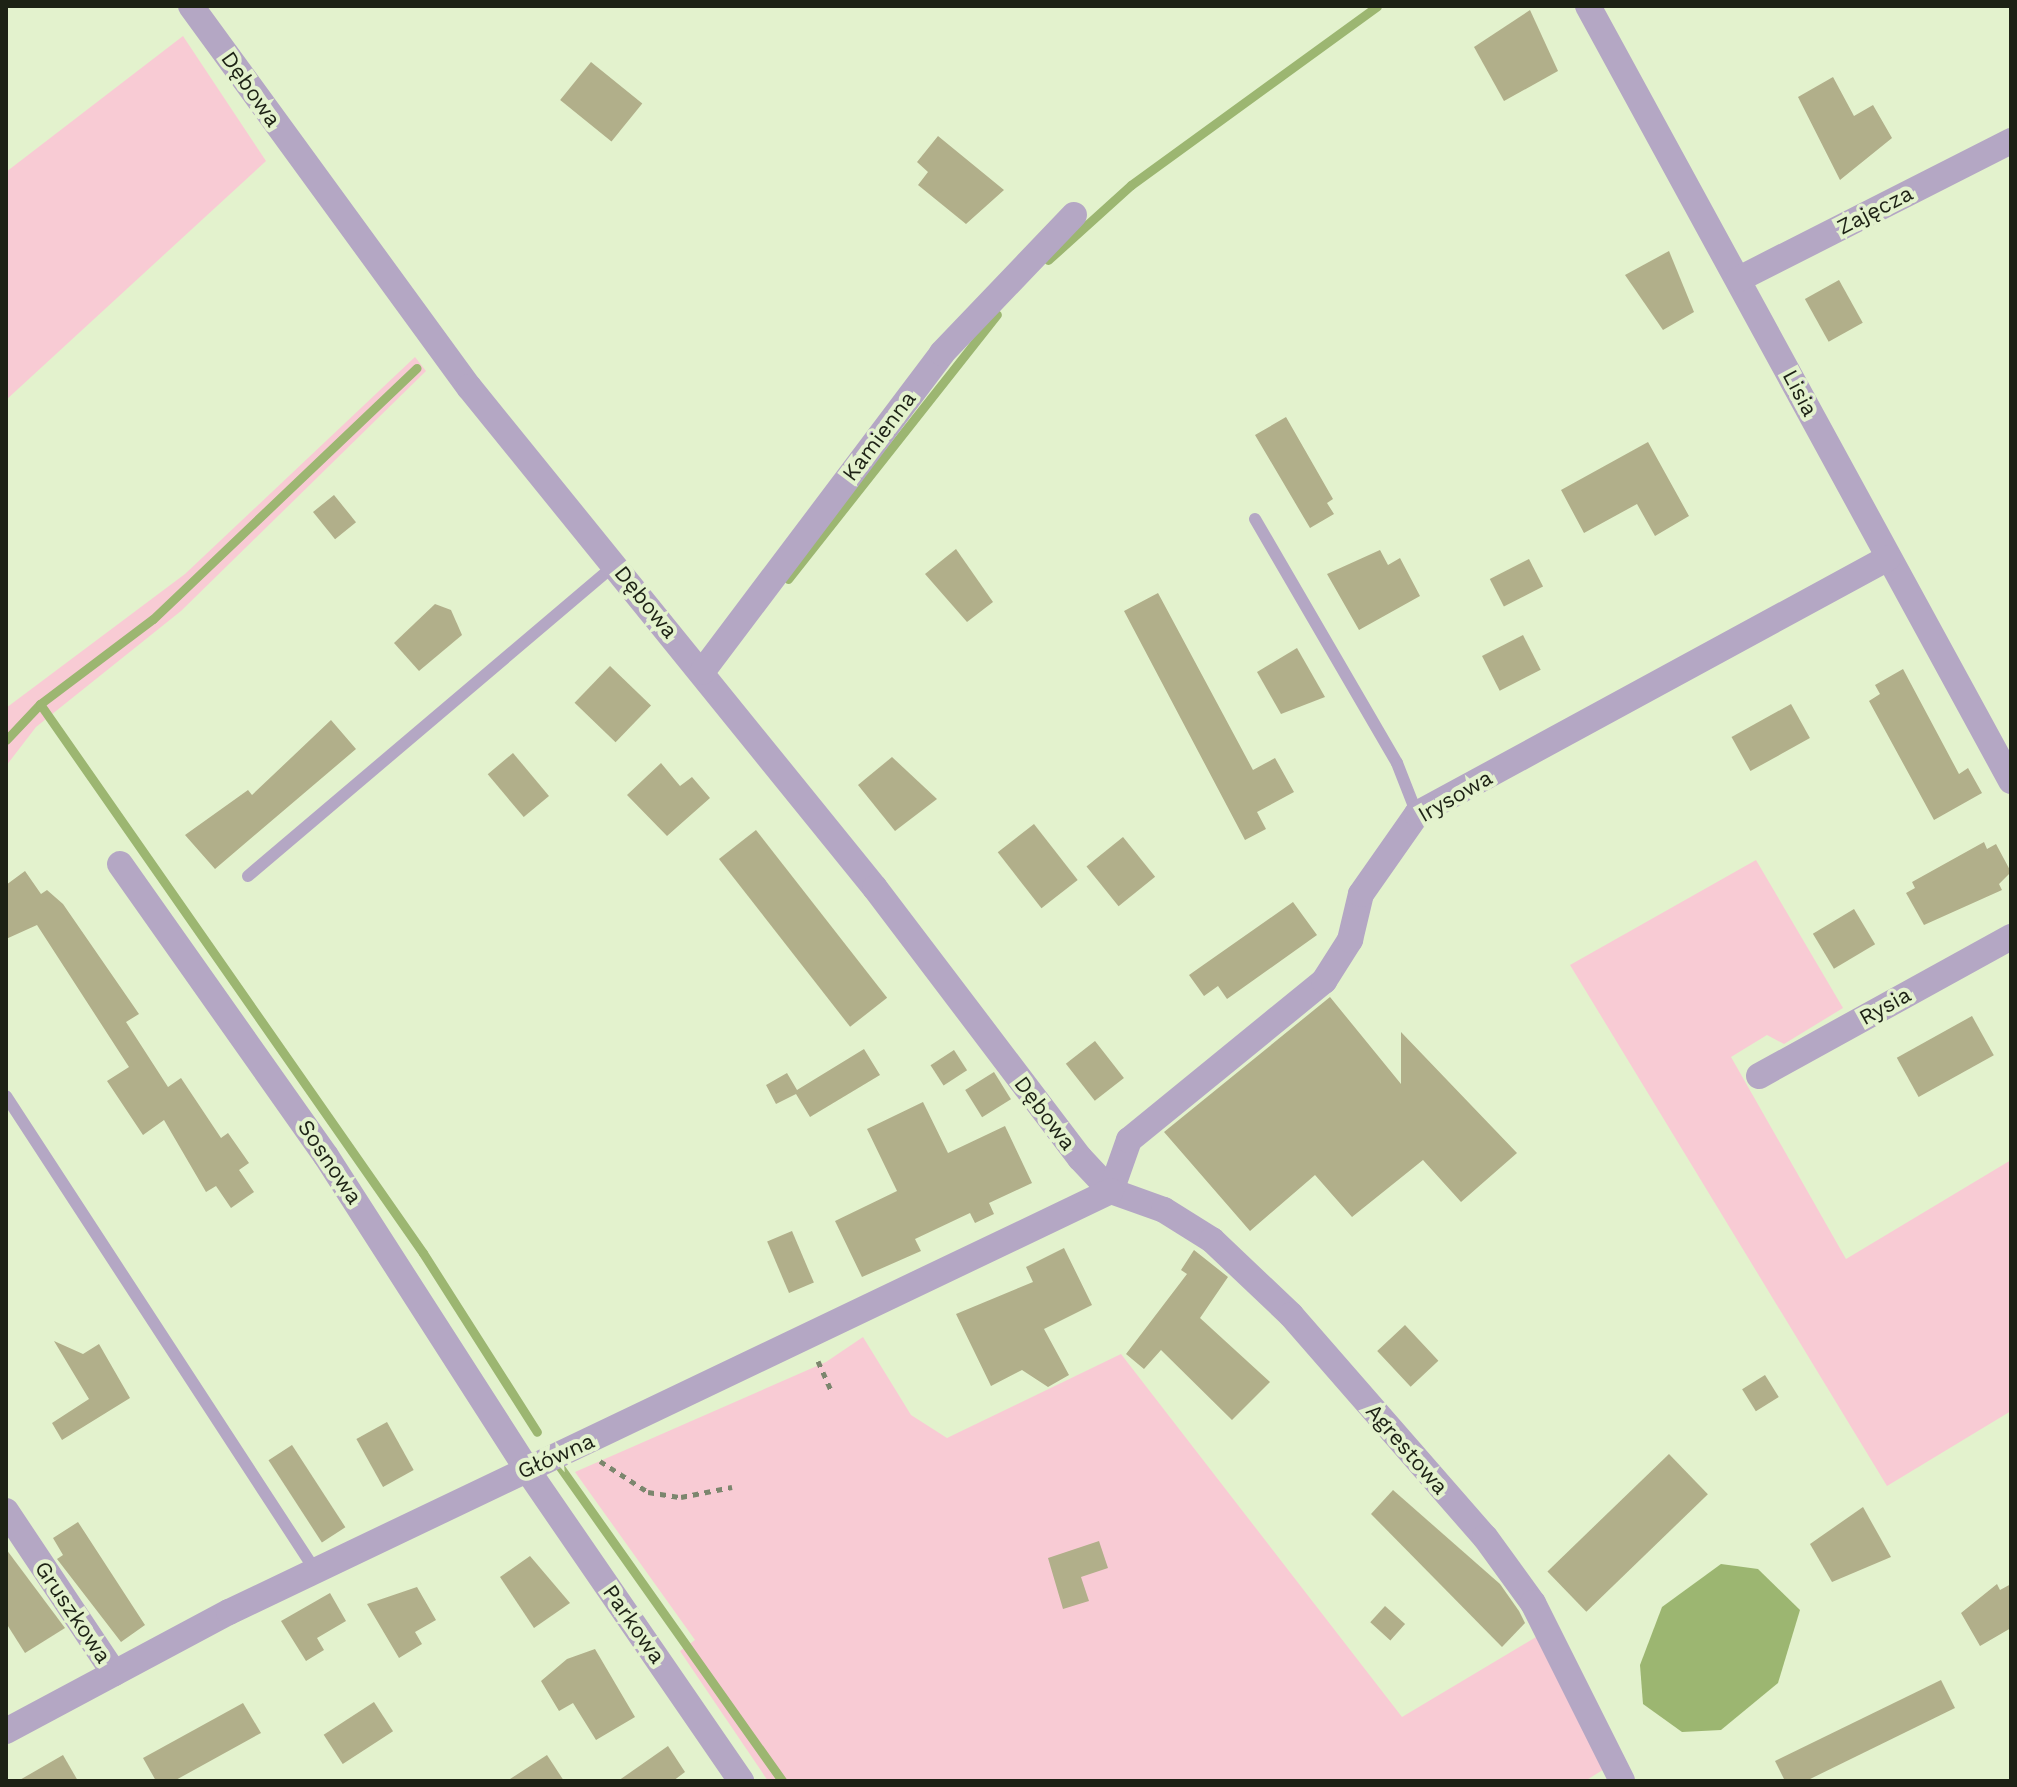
<!DOCTYPE html>
<meta charset="utf-8">
<style>
body{margin:0}
#map{position:relative;width:2017px;height:1787px;overflow:hidden;background:#e3f2cd;font-family:"Work Sans",sans-serif}
div>[style]{position:absolute}
.green>*{inset:0;background:#f8cbd4}
.water>*{inset:0;background:#9cb671}
.stream>*{height:9px;margin:-4.5px;padding:0 4.5px;transform-origin:4.5px;border-radius:4.5px;background:#9cb671}
.building>*{inset:0;background:#b1af8a;transform-origin:0 0}
.path>*{height:5px;margin-top:-2.5px;transform-origin:0;background:repeating-linear-gradient(90deg,#7c866e 0 6px,transparent 0 12px)}
.service>*{height:12px;margin:-6px;padding:0 6px;transform-origin:6px;border-radius:6px;background:#b4a7c4}
.minor>*{height:26px;margin:-13px;padding:0 13px;transform-origin:13px;border-radius:13px;background:#b4a7c4}
span{translate:-50% -50%;white-space:nowrap;text-align:center;line-height:1.15;-webkit-text-stroke:8px #e3f2cd;paint-order:stroke}
.street-label{font-size:22px;color:#1d2215}
.frame{position:absolute;inset:0;border:8px solid #1d2215;pointer-events:none}
</style>
<div id="map">
<div class="green">
<i style="clip-path:polygon(183px 36px,266px 161px,6px 400px,6px 172px)"></i>
<i style="clip-path:polygon(415px 357px,426px 371px,181px 611px,36px 727px,6px 766px,6px 708px,185px 574px)"></i>
<i style="clip-path:polygon(1756px 860px,1843px 1008px,1784px 1044px,1767px 1035px,1731px 1057px,1846px 1259px,2011px 1160px,2011px 1411px,1887px 1486px,1570px 965px)"></i>
<i style="clip-path:polygon(863px 1337px,911px 1415px,947px 1438px,1121px 1354px,1402px 1717px,1546px 1631px,1614px 1763px,1585px 1781px,768px 1781px,680px 1651px,695px 1640px,575px 1472px,826px 1362px)"></i>
</div>
<div class="water">
<i style="clip-path:polygon(1721px 1564px,1758px 1569px,1800px 1610px,1778px 1683px,1721px 1730px,1682px 1732px,1643px 1704px,1640px 1665px,1662px 1607px)"></i>
</div>
<div class="stream">
<i style="left:1048px;top:260px;width:112px;rotate:-42.1deg"></i>
<i style="left:1131px;top:185px;width:304px;rotate:-36deg"></i>
<i style="left:788px;top:579px;width:337px;rotate:-51.7deg"></i>
<i style="left:40px;top:704px;width:669px;rotate:55.1deg"></i>
<i style="left:423px;top:1253px;width:212px;rotate:57.5deg"></i>
<i style="left:6px;top:740px;width:50px;rotate:-46.6deg"></i>
<i style="left:40px;top:704px;width:141px;rotate:-37deg"></i>
<i style="left:153px;top:619px;width:364px;rotate:-43.6deg"></i>
<i style="left:560px;top:1467px;width:385px;rotate:54.7deg"></i>
</div>
<div class="building">
<i style="clip-path:polygon(1530px 10px,1558px 71px,1504px 101px,1474px 47px)"></i>
<i style="left:591px;top:62px;width:66px;height:49px;rotate:39deg"></i>
<i style="clip-path:polygon(1833px 77px,1854px 116px,1873px 105px,1892px 138px,1840px 180px,1798px 97px)"></i>
<i style="clip-path:polygon(938px 136px,1004px 190px,966px 224px,918px 185px,928px 172px,917px 162px)"></i>
<i style="clip-path:polygon(1669px 251px,1694px 312px,1663px 330px,1625px 275px)"></i>
<i style="left:1839px;top:280px;width:49px;height:39px;rotate:61deg"></i>
<i style="clip-path:polygon(1286px 417px,1333px 499px,1327px 503px,1334px 514px,1310px 528px,1255px 435px)"></i>
<i style="clip-path:polygon(1648px 442px,1689px 516px,1655px 536px,1637px 504px,1584px 533px,1561px 490px)"></i>
<i style="left:334px;top:495px;width:35px;height:27px;rotate:51deg"></i>
<i style="clip-path:polygon(956px 549px,993px 602px,967px 622px,925px 574px)"></i>
<i style="clip-path:polygon(1380px 550px,1388px 565px,1400px 558px,1420px 596px,1359px 630px,1327px 574px)"></i>
<i style="left:1529px;top:559px;width:31px;height:44px;rotate:63deg"></i>
<i style="clip-path:polygon(1158px 593px,1253px 770px,1275px 758px,1294px 792px,1257px 812px,1266px 829px,1245px 840px,1124px 611px)"></i>
<i style="clip-path:polygon(435px 604px,451px 610px,462px 635px,419px 671px,394px 643px)"></i>
<i style="left:1523px;top:635px;width:39px;height:46px;rotate:63deg"></i>
<i style="clip-path:polygon(1297px 648px,1325px 697px,1281px 714px,1257px 672px)"></i>
<i style="left:610px;top:666px;width:57px;height:51px;rotate:44deg"></i>
<i style="clip-path:polygon(1903px 669px,1959px 774px,1968px 768px,1982px 793px,1934px 820px,1869px 701px,1880px 694px,1875px 685px)"></i>
<i style="left:1791px;top:704px;width:39px;height:68px;rotate:61deg"></i>
<i style="clip-path:polygon(331px 720px,356px 749px,215px 869px,185px 835px,248px 790px,252px 795px)"></i>
<i style="left:513px;top:753px;width:56px;height:33px;rotate:50deg"></i>
<i style="clip-path:polygon(892px 757px,937px 799px,895px 831px,858px 785px)"></i>
<i style="clip-path:polygon(661px 763px,680px 786px,692px 777px,710px 798px,667px 836px,627px 795px)"></i>
<i style="left:1034px;top:824px;width:71px;height:46px;rotate:52deg"></i>
<i style="left:756px;top:830px;width:213px;height:47px;rotate:52deg"></i>
<i style="left:1123px;top:837px;width:51px;height:47px;rotate:51deg"></i>
<i style="clip-path:polygon(1984px 842px,1987px 849px,1996px 844px,2011px 872px,1999px 884px,2002px 890px,1924px 925px,1906px 893px,1915px 888px,1912px 882px)"></i>
<i style="clip-path:polygon(25px 871px,41px 894px,47px 890px,63px 904px,139px 1014px,126px 1022px,168px 1087px,181px 1078px,221px 1138px,228px 1133px,249px 1163px,239px 1170px,254px 1192px,231px 1208px,216px 1186px,206px 1192px,164px 1120px,143px 1135px,107px 1081px,129px 1067px,37px 925px,6px 939px,6px 885px)"></i>
<i style="clip-path:polygon(1293px 902px,1317px 935px,1227px 999px,1218px 986px,1204px 996px,1189px 975px)"></i>
<i style="left:1854px;top:909px;width:41px;height:48px;rotate:59deg"></i>
<i style="clip-path:polygon(1330px 997px,1401px 1084px,1401px 1032px,1517px 1153px,1461px 1202px,1423px 1160px,1352px 1217px,1315px 1175px,1250px 1231px,1164px 1132px)"></i>
<i style="left:1972px;top:1016px;width:45px;height:86px;rotate:61deg"></i>
<i style="left:1095px;top:1041px;width:47px;height:37px;rotate:52deg"></i>
<i style="clip-path:polygon(864px 1049px,880px 1075px,810px 1117px,796px 1094px,776px 1104px,766px 1085px,787px 1073px,797px 1090px)"></i>
<i style="left:954px;top:1050px;width:24px;height:28px;rotate:57deg"></i>
<i style="left:994px;top:1072px;width:32px;height:34px;rotate:58deg"></i>
<i style="clip-path:polygon(923px 1102px,948px 1153px,1005px 1126px,1032px 1183px,989px 1203px,994px 1214px,975px 1223px,970px 1213px,915px 1239px,921px 1251px,862px 1277px,835px 1221px,897px 1191px,867px 1129px)"></i>
<i style="left:792px;top:1231px;width:56px;height:27px;rotate:67deg"></i>
<i style="clip-path:polygon(1064px 1248px,1092px 1305px,1044px 1329px,1069px 1375px,1048px 1387px,1022px 1370px,991px 1386px,956px 1314px,1033px 1282px,1026px 1267px)"></i>
<i style="clip-path:polygon(1194px 1250px,1228px 1277px,1200px 1318px,1270px 1382px,1232px 1420px,1161px 1350px,1144px 1369px,1126px 1354px,1187px 1274px,1181px 1270px)"></i>
<i style="left:1405px;top:1325px;width:49px;height:38px;rotate:47deg"></i>
<i style="clip-path:polygon(54px 1341px,83px 1354px,99px 1344px,130px 1398px,62px 1440px,52px 1423px,89px 1399px)"></i>
<i style="left:1765px;top:1375px;width:26px;height:27px;rotate:58deg"></i>
<i style="left:387px;top:1422px;width:55px;height:35px;rotate:61deg"></i>
<i style="left:292px;top:1445px;width:98px;height:28px;rotate:57deg"></i>
<i style="left:1669px;top:1454px;width:56px;height:169px;rotate:46deg"></i>
<i style="clip-path:polygon(1393px 1490px,1500px 1584px,1519px 1611px,1525px 1623px,1502px 1647px,1371px 1514px)"></i>
<i style="clip-path:polygon(1863px 1507px,1891px 1557px,1832px 1582px,1810px 1544px)"></i>
<i style="clip-path:polygon(78px 1522px,145px 1625px,121px 1642px,57px 1559px,63px 1555px,53px 1538px)"></i>
<i style="clip-path:polygon(1099px 1541px,1108px 1568px,1081px 1577px,1089px 1601px,1063px 1609px,1048px 1558px)"></i>
<i style="clip-path:polygon(6px 1549px,65px 1628px,25px 1653px,6px 1623px)"></i>
<i style="clip-path:polygon(530px 1556px,570px 1603px,534px 1628px,500px 1577px)"></i>
<i style="clip-path:polygon(1997px 1584px,2000px 1590px,2011px 1584px,2011px 1628px,1980px 1646px,1961px 1613px)"></i>
<i style="clip-path:polygon(417px 1587px,436px 1620px,415px 1632px,422px 1644px,399px 1658px,367px 1604px)"></i>
<i style="clip-path:polygon(330px 1593px,346px 1621px,317px 1638px,324px 1650px,306px 1661px,281px 1621px)"></i>
<i style="left:1385px;top:1606px;width:27px;height:22px;rotate:42deg"></i>
<i style="clip-path:polygon(595px 1649px,635px 1717px,596px 1740px,573px 1703px,559px 1711px,541px 1681px,567px 1659px)"></i>
<i style="clip-path:polygon(1941px 1680px,1955px 1708px,1806px 1781px,1785px 1781px,1775px 1761px)"></i>
<i style="left:374px;top:1702px;width:35px;height:60px;rotate:57deg"></i>
<i style="clip-path:polygon(243px 1703px,261px 1733px,174px 1781px,156px 1781px,143px 1758px)"></i>
<i style="clip-path:polygon(668px 1746px,685px 1772px,673px 1781px,618px 1781px)"></i>
<i style="clip-path:polygon(63px 1755px,78px 1781px,18px 1781px)"></i>
<i style="clip-path:polygon(547px 1755px,564px 1781px,507px 1781px)"></i>
</div>
<div class="path">
<i style="left:818px;top:1361px;width:32px;rotate:66deg"></i>
<i style="left:600px;top:1461px;width:57px;rotate:32.9deg"></i>
<i style="left:648px;top:1492px;width:33px;rotate:9deg"></i>
<i style="left:681px;top:1497px;width:52px;rotate:-11.1deg"></i>
</div>
<div class="service">
<i style="left:1255px;top:519px;width:282px;rotate:59.8deg"></i>
<i style="left:1397px;top:763px;width:55px;rotate:68.6deg"></i>
<i style="left:248px;top:876px;width:482px;rotate:-40.3deg"></i>
<i style="left:6px;top:1096px;width:566px;rotate:56.9deg"></i>
</div>
<div class="minor">
<i style="left:191px;top:6px;width:472px;rotate:53.9deg"></i>
<i style="left:469px;top:387px;width:645px;rotate:50.98deg"></i>
<i style="left:875px;top:888px;width:339px;rotate:52.8deg"></i>
<i style="left:1080px;top:1158px;width:45px;rotate:46.8deg"></i>
<i style="left:1111px;top:1191px;width:56px;rotate:19.7deg"></i>
<i style="left:1164px;top:1210px;width:57px;rotate:32deg"></i>
<i style="left:1212px;top:1240px;width:109px;rotate:43.5deg"></i>
<i style="left:1291px;top:1315px;width:295px;rotate:48.9deg"></i>
<i style="left:1485px;top:1537px;width:82px;rotate:54deg"></i>
<i style="left:1533px;top:1603px;width:199px;rotate:63.4deg"></i>
<i style="left:1588px;top:6px;width:883px;rotate:61.37deg"></i>
<i style="left:1739px;top:279px;width:305px;rotate:-26.9deg"></i>
<i style="left:702px;top:672px;width:399px;rotate:-53deg"></i>
<i style="left:942px;top:353px;width:191px;rotate:-46.3deg"></i>
<i style="left:120px;top:864px;width:357px;rotate:54.8deg"></i>
<i style="left:326px;top:1156px;width:371px;rotate:57.3deg"></i>
<i style="left:526px;top:1468px;width:380px;rotate:55.5deg"></i>
<i style="left:1759px;top:1076px;width:288px;rotate:-28.9deg"></i>
<i style="left:1111px;top:1191px;width:54px;rotate:-70.6deg"></i>
<i style="left:1129px;top:1140px;width:252px;rotate:-39.2deg"></i>
<i style="left:1324px;top:981px;width:49px;rotate:-57.6deg"></i>
<i style="left:1350px;top:940px;width:47px;rotate:-76.6deg"></i>
<i style="left:1361px;top:894px;width:98px;rotate:-55deg"></i>
<i style="left:1417px;top:814px;width:536px;rotate:-28.53deg"></i>
<i style="left:6px;top:1511px;width:195px;rotate:56.3deg"></i>
<i style="left:6px;top:1731px;width:253px;rotate:-28.1deg"></i>
<i style="left:229px;top:1612px;width:977px;rotate:-25.52deg"></i>
</div>
<div class="street-label">
<span style="left:251px;top:89px;rotate:55deg">Dębowa</span>
<span style="left:1875px;top:210px;rotate:-27deg">Zajęcza</span>
<span style="left:1800px;top:393px;rotate:62deg">Lisia</span>
<span style="left:879px;top:436px;rotate:-53deg">Kamienna</span>
<span style="left:646px;top:602px;rotate:51deg">Dębowa</span>
<span style="left:1455px;top:796px;rotate:-30deg">Irysowa</span>
<span style="left:1885px;top:1006px;rotate:-29deg">Rysia</span>
<span style="left:1045px;top:1113px;rotate:53deg">Dębowa</span>
<span style="left:330px;top:1162px;rotate:56deg">Sosnowa</span>
<span style="left:1407px;top:1449px;rotate:49deg">Agrestowa</span>
<span style="left:556px;top:1456px;rotate:-24deg">Główna</span>
<span style="left:73px;top:1612px;rotate:56deg">Gruszkowa</span>
<span style="left:634px;top:1624px;rotate:55deg">Parkowa</span>
</div>
<div class="frame"></div>
</div>
